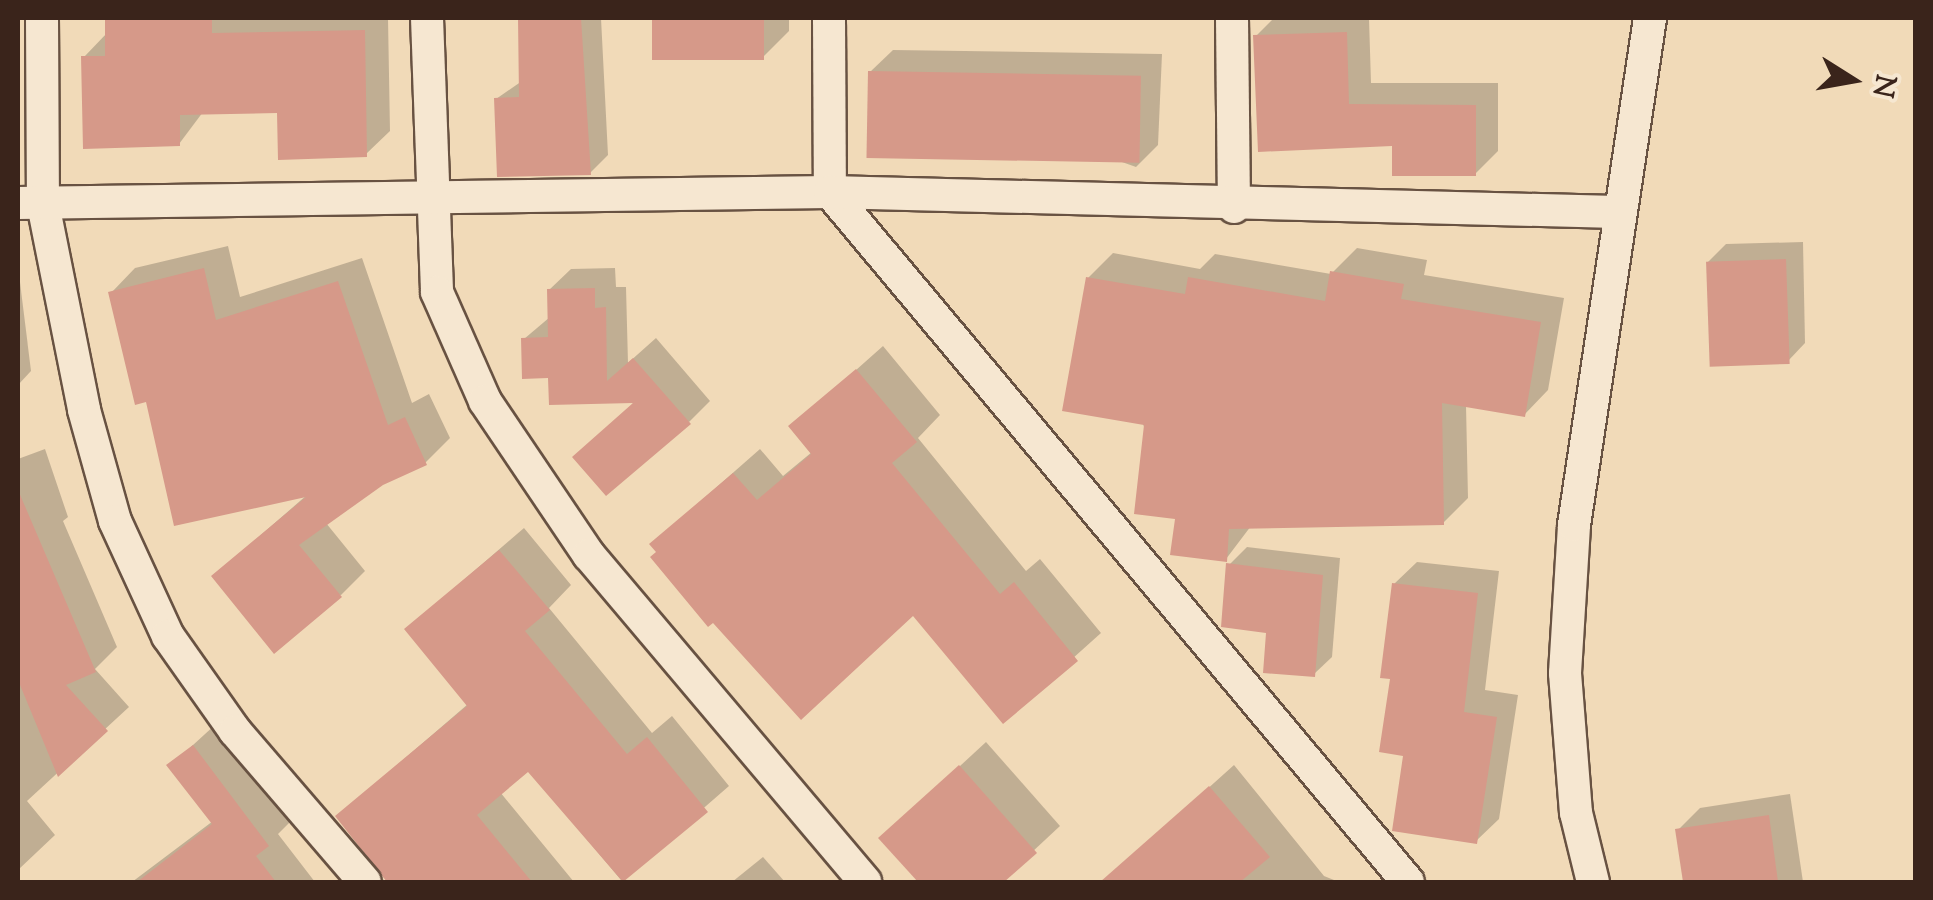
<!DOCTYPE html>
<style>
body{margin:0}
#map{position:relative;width:1933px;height:900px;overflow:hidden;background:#f1dab8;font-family:"Sorts Mill Goudy",serif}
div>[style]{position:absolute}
.shadow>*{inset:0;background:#0003}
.building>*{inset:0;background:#d69989;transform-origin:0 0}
.roads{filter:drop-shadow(2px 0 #685242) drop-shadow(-2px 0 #685242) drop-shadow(0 2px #685242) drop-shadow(0 -2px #685242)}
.street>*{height:32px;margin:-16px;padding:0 16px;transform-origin:16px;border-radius:16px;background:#f6e7d1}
span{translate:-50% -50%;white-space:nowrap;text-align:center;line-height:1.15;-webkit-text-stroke:10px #f6e7d1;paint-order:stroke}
.frame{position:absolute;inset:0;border:20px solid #3a241b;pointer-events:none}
.north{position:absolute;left:1803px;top:30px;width:100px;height:100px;-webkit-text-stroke:8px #f6e7d1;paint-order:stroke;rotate:101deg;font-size:28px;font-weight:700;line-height:40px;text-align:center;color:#3a241b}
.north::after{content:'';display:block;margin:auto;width:35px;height:45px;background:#3a241b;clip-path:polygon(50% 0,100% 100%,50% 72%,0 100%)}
</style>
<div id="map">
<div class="shadow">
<i style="clip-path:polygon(107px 18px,388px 18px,390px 131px,366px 154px,279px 111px,203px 112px,179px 144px,84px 57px,107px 33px)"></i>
<i style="clip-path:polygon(521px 18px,601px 18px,608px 155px,590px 173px,496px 99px,522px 81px)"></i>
<i style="clip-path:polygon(655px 18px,789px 18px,789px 31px,763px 57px,655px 58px)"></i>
<i style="clip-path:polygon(1274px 18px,1369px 18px,1371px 83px,1498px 83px,1498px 151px,1475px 174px,1394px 144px,1256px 36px)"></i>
<i style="clip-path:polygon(893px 50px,1162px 54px,1158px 145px,1136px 167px,870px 72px)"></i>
<i style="clip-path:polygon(1803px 242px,1805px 343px,1788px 361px,1708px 262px,1726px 244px)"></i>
<i style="clip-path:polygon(228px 246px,240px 297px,362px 258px,412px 403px,429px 394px,450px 438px,425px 463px,382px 483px,326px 523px,365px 571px,341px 595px,214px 576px,308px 494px,148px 399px,111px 293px,135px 268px)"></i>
<i style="clip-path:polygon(1357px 248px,1427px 260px,1424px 275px,1564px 298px,1548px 390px,1524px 415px,1466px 405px,1468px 498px,1443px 523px,1251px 526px,1226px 559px,1178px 517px,1088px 278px,1113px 253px,1200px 269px,1215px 254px,1331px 274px)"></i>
<i style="clip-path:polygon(18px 266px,31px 371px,18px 385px)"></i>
<i style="clip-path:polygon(615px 268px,616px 287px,626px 287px,628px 363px,656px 338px,710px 401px,689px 422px,550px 376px,524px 339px,550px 317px,549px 290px,571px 269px)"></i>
<i style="clip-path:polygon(883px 346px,940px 415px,918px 438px,1026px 571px,1040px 559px,1101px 633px,1004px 720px,914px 612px,659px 552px,652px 544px,760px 449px,783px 476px,812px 452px,792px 427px)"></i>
<i style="clip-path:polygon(45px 449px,68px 517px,63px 521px,117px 647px,95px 669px,129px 707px,27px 801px,55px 835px,18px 870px,18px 459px)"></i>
<i style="clip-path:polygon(524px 528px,571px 585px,549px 608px,652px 733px,672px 716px,729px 786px,621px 880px,528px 769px,500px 792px,574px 882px,413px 882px,405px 872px,390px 882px,338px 816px,468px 704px,407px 629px)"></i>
<i style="clip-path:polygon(1247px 547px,1340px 558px,1332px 657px,1314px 674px,1269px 631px,1229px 565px)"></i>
<i style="clip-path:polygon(1417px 562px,1499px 571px,1485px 690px,1518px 695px,1499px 819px,1476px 841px,1406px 753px,1394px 584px)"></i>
<i style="clip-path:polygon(216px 724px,290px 822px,278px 834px,315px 882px,132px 882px,213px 821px,170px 766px)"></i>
<i style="clip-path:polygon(986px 742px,1060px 826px,1000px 882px,921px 882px,882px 838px)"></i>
<i style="clip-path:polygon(1234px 765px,1324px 876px,1339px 882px,1126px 882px,1116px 871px)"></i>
<i style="clip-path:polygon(1790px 794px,1803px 882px,1685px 882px,1678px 830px,1700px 808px)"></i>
<i style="clip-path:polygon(763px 857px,785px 882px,732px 882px)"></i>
</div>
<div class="building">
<i style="clip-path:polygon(105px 18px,212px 18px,212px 33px,365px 30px,367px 157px,278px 160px,277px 113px,180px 115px,180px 146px,83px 149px,81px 56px,105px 56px)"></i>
<i style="clip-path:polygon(518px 18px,581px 18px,591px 175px,497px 177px,494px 98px,519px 97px)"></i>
<i style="left:652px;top:18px;width:112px;height:42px"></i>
<i style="clip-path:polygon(1347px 32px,1349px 104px,1476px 105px,1476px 176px,1392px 176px,1392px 146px,1258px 152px,1253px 35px)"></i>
<i style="left:868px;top:71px;width:273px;height:87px;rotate:1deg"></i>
<i style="left:1786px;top:259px;width:105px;height:80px;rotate:88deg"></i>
<i style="clip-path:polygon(204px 268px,216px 320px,338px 281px,388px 425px,405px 417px,427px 465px,383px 485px,299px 545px,342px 597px,274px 654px,211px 576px,306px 497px,174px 526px,146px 402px,135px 405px,108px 292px)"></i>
<i style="clip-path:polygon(1330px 271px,1404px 284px,1401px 299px,1541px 322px,1525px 417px,1442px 403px,1444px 525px,1229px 529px,1227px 562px,1170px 555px,1175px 519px,1134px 514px,1144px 425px,1062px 411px,1086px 277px,1185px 294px,1188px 277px,1325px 301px)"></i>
<i style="clip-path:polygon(595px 288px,595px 308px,606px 307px,607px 381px,633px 358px,691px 424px,606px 496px,572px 457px,633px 403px,549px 405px,548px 378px,522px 379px,521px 338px,548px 337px,547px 289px)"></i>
<i style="clip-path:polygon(856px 369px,917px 442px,892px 463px,1000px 594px,1014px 582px,1078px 661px,1003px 724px,913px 616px,801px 720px,713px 623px,708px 627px,650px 557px,656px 552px,649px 544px,733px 473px,757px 500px,811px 454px,788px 426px)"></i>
<i style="clip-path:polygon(18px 490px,96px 672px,66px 685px,108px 731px,58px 777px,18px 680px)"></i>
<i style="clip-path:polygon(499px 550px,550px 610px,525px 631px,627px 754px,647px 737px,708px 812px,623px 882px,528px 772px,477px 815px,532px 882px,387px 882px,335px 816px,467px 706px,404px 629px)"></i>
<i style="clip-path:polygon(1226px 563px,1323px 575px,1315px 677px,1263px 673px,1266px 633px,1221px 627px)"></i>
<i style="clip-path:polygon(1392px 583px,1478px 593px,1464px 712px,1497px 717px,1477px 844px,1392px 831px,1403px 756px,1379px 752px,1390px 679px,1380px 678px)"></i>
<i style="clip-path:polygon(193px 745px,269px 846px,256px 856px,276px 882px,137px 882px,212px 824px,166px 765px)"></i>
<i style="clip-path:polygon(959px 765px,1037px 853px,1004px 882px,918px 882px,878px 838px)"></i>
<i style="clip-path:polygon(1209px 786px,1270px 857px,1240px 882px,1100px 882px)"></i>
<i style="clip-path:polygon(1769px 815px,1778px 882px,1683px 882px,1675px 829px)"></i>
</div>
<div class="roads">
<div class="street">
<i style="left:42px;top:18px;width:186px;rotate:89.7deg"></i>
<i style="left:43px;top:204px;width:210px;rotate:78.7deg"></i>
<i style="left:84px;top:410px;width:115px;rotate:74.4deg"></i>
<i style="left:115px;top:521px;width:127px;rotate:65.3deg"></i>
<i style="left:168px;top:636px;width:116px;rotate:54.8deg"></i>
<i style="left:235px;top:731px;width:199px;rotate:49.3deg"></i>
<i style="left:427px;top:18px;width:274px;rotate:87.9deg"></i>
<i style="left:437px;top:292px;width:119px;rotate:66.2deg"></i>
<i style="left:485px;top:401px;width:186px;rotate:56deg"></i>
<i style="left:589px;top:555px;width:428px;rotate:49.8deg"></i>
<i style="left:829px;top:18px;width:174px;rotate:89.7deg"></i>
<i style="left:830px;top:192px;width:900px;rotate:50.05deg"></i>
<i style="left:1232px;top:18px;width:189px;rotate:89.4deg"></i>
<i style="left:18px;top:203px;width:812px;rotate:-0.78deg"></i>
<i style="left:830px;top:192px;width:787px;rotate:1.46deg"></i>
<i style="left:1593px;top:882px;width:71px;rotate:-103.8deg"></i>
<i style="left:1576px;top:813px;width:140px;rotate:-94.5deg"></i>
<i style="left:1565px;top:673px;width:148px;rotate:-86.5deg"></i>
<i style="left:1574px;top:525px;width:513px;rotate:-81.47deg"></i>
</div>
</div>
<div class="frame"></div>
<div class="north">N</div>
</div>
